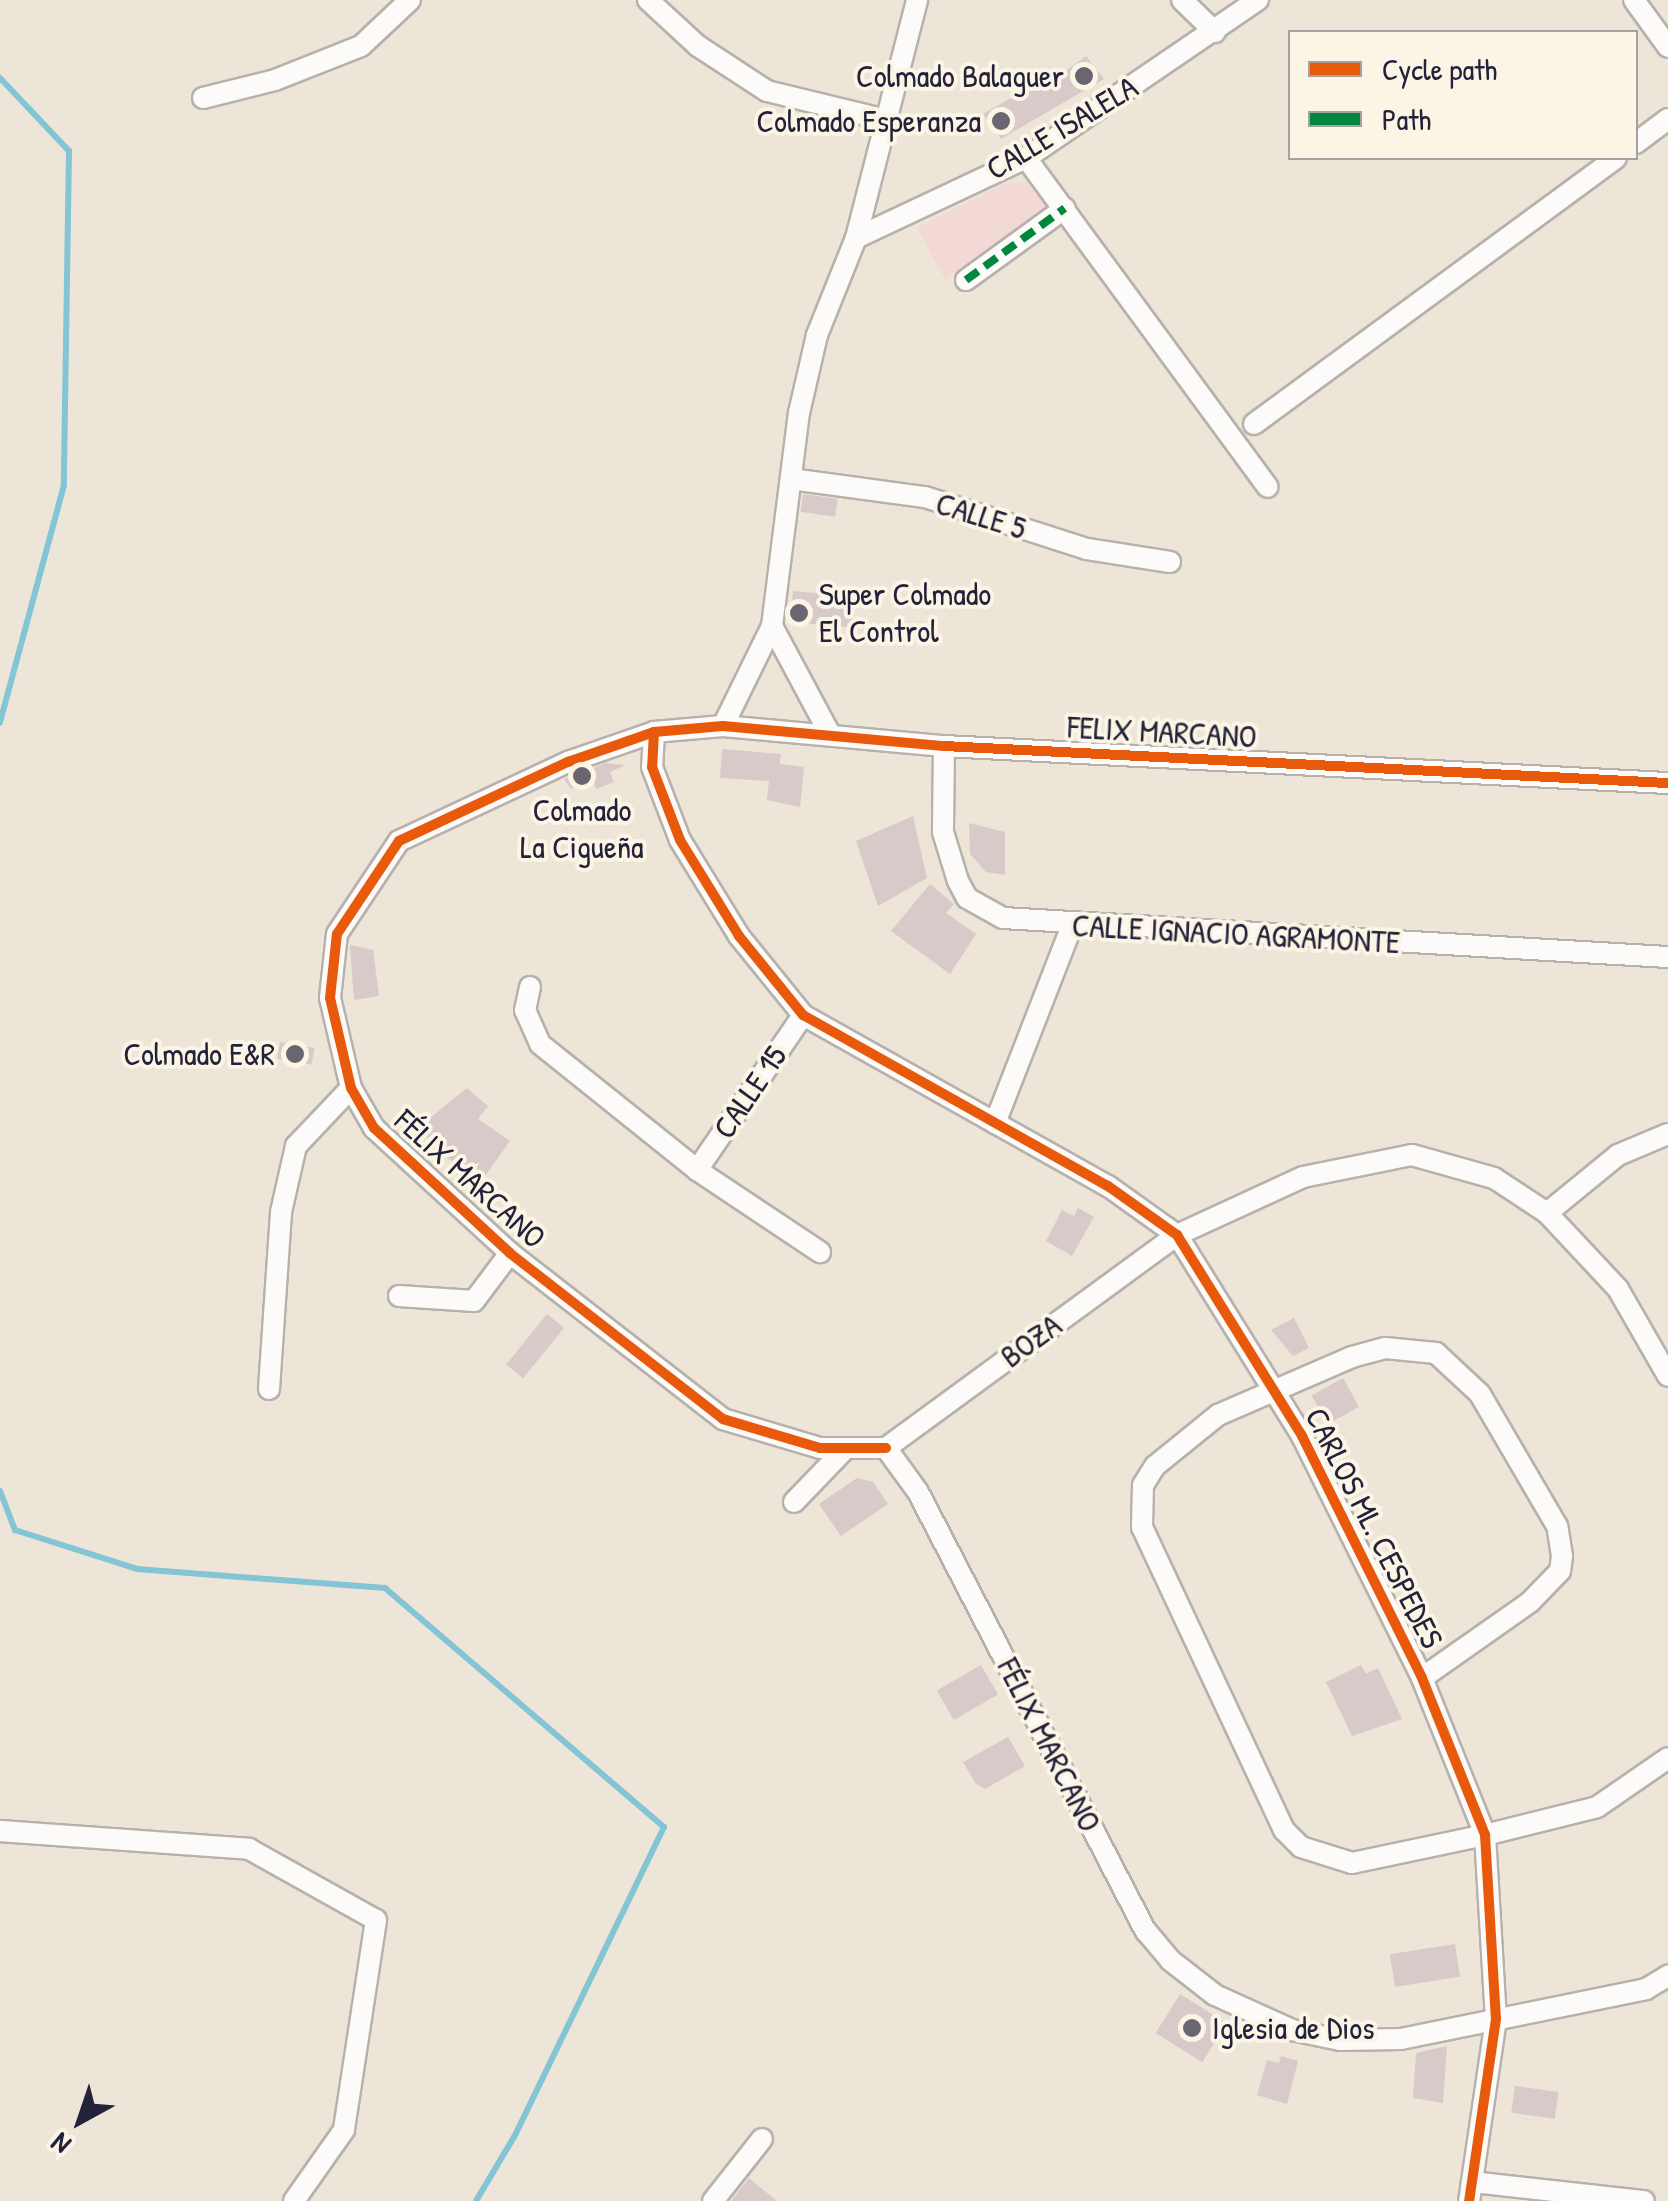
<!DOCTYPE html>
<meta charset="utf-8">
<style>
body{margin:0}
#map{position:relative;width:1668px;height:2201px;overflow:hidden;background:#ede5d8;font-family:"Patrick Hand",sans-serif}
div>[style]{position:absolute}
.built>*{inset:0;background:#f2d9d6}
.stream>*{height:6px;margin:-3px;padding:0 3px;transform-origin:3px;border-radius:3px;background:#83c4d5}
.building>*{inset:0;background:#d7cac9;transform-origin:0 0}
.roads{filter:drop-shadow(2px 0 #b7b1ab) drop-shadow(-2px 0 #b7b1ab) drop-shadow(0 2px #b7b1ab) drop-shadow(0 -2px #b7b1ab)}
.street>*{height:20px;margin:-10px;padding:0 10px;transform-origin:10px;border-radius:10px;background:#fcfbf9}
.quiet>*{height:8px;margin-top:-4px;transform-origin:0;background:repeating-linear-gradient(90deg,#00873e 0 15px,transparent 0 23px)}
.cycleway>*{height:10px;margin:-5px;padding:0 5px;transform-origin:5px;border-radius:5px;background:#e8590c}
.dots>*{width:28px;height:28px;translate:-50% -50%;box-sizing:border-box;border:5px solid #fcf5e5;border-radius:50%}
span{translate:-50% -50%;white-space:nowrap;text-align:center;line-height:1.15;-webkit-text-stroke:8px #fcf5e5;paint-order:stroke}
.poi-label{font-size:32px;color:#22223b}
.right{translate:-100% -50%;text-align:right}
.left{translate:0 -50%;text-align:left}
.street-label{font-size:32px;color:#22223b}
.legend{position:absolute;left:1288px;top:30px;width:350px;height:130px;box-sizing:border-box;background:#fcf5e5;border:2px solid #a5a1a1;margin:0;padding:12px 18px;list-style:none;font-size:30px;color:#22223b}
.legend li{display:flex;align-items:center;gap:20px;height:50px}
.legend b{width:50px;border:2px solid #a5a1a1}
.north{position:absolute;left:30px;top:2071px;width:100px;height:100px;-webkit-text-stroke:8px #fcf5e5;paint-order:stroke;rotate:220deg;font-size:28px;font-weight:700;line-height:40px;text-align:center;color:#22223b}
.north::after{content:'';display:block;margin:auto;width:35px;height:45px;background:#22223b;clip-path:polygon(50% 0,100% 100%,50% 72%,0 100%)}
</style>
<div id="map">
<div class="built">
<i style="clip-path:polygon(1026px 182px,1049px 207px,945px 279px,917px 228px,1004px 184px)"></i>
</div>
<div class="stream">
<i style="left:0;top:78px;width:100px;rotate:46.6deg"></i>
<i style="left:69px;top:151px;width:334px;rotate:90.9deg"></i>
<i style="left:64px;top:485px;width:246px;rotate:105.1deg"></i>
<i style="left:0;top:1491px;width:42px;rotate:69deg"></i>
<i style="left:15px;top:1530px;width:128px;rotate:17.7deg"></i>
<i style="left:137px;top:1569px;width:249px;rotate:4.4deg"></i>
<i style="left:385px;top:1588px;width:367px;rotate:40.6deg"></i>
<i style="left:664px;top:1827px;width:344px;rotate:115.8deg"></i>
<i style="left:514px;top:2137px;width:74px;rotate:120.7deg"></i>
</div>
<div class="building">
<i style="clip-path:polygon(1086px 56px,1104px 79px,1001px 139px,983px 114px,1041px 81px,1045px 86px)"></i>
<i style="left:803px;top:494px;width:35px;height:18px;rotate:8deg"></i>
<i style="left:793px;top:591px;width:61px;height:31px;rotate:5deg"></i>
<i style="clip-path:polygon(722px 749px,781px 754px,780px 764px,804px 767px,800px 807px,767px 800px,769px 781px,720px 778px)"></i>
<i style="clip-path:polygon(606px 763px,626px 765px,610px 772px,614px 782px,596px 789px,593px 780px,571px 789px,564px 779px)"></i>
<i style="clip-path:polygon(913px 816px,927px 878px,878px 906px,856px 841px)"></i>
<i style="clip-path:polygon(969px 823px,1005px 832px,1005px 875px,986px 872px,970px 854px)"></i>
<i style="clip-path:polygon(930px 884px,954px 904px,946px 913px,976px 934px,950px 974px,891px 931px)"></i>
<i style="clip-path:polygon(350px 945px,373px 950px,379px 996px,354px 1000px)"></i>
<i style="left:280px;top:1042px;width:35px;height:17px;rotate:10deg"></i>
<i style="clip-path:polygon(467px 1088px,488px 1106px,478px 1119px,510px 1141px,482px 1180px,426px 1145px,431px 1140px,415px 1130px)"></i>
<i style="clip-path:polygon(1078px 1208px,1094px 1217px,1072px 1256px,1046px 1241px,1062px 1210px,1074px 1216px)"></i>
<i style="left:547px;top:1314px;width:22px;height:65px;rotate:39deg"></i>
<i style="clip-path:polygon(1294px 1318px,1309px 1348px,1293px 1356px,1271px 1330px)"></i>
<i style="left:1343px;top:1378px;width:33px;height:36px;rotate:61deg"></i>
<i style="clip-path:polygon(857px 1478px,873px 1482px,888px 1504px,841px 1536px,819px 1504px)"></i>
<i style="left:981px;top:1665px;width:34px;height:51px;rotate:60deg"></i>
<i style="clip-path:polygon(1361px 1665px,1366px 1674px,1378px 1668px,1402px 1719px,1352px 1736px,1326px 1682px)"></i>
<i style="clip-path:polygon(1008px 1737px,1025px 1766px,985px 1789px,976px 1784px,963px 1762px)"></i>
<i style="left:1455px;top:1944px;width:33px;height:66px;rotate:81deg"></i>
<i style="left:1180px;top:1994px;width:55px;height:46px;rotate:32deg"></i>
<i style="clip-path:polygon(1447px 2046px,1443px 2103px,1413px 2098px,1416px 2053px)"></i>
<i style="clip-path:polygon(1281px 2056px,1298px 2061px,1287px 2104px,1257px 2095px,1267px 2060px,1279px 2063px)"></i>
<i style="left:1515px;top:2086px;width:44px;height:27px;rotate:8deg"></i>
<i style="clip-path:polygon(749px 2178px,777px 2201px,731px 2201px)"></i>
</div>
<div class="roads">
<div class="street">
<i style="left:648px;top:0;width:68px;rotate:42.6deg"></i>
<i style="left:698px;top:46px;width:82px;rotate:33.1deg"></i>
<i style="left:767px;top:91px;width:122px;rotate:13.7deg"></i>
<i style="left:1182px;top:0;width:46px;rotate:44.1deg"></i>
<i style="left:1634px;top:0;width:58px;rotate:54.1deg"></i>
<i style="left:203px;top:98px;width:74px;rotate:-14deg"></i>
<i style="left:275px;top:80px;width:92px;rotate:-21.6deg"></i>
<i style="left:361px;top:46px;width:67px;rotate:-43.2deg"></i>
<i style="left:1636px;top:143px;width:40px;rotate:-37deg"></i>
<i style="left:1026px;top:158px;width:408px;rotate:53.7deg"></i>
<i style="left:856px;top:238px;width:188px;rotate:-25.2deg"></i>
<i style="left:1026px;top:158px;width:281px;rotate:-34.3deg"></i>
<i style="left:966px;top:280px;width:122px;rotate:-36deg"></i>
<i style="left:1254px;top:424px;width:449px;rotate:-36.3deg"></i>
<i style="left:791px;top:479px;width:135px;rotate:7.7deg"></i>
<i style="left:925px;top:497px;width:170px;rotate:17.8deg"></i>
<i style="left:1087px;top:549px;width:84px;rotate:8.9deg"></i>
<i style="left:772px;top:626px;width:123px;rotate:61.8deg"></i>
<i style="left:723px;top:726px;width:111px;rotate:-63.9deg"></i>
<i style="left:772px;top:626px;width:215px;rotate:-82.8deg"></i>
<i style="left:799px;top:413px;width:80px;rotate:-77deg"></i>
<i style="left:817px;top:335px;width:105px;rotate:-68.1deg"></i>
<i style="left:856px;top:238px;width:246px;rotate:-75.6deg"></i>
<i style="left:654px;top:732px;width:35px;rotate:93deg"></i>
<i style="left:652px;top:767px;width:78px;rotate:69deg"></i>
<i style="left:680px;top:840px;width:113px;rotate:58.4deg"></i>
<i style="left:739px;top:936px;width:102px;rotate:51deg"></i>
<i style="left:803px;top:1015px;width:350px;rotate:29.3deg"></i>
<i style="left:1108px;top:1186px;width:85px;rotate:35.4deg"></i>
<i style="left:1177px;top:1235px;width:237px;rotate:58.1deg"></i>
<i style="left:1302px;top:1436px;width:270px;rotate:63.6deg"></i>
<i style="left:1422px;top:1678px;width:169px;rotate:68.1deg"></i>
<i style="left:1485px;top:1835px;width:184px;rotate:86.6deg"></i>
<i style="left:1496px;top:2019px;width:184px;rotate:98.4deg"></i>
<i style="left:944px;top:746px;width:86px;rotate:90.7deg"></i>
<i style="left:943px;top:832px;width:51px;rotate:73deg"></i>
<i style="left:958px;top:881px;width:19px;rotate:62deg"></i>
<i style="left:967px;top:898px;width:41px;rotate:29.1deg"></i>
<i style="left:1003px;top:918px;width:666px;rotate:3.36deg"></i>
<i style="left:530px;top:987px;width:24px;rotate:102deg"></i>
<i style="left:525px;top:1010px;width:37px;rotate:66deg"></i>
<i style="left:540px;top:1044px;width:201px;rotate:38.7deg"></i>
<i style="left:697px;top:1170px;width:148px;rotate:33.7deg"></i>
<i style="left:995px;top:1123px;width:212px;rotate:-68.7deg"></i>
<i style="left:697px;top:1170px;width:188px;rotate:-55.6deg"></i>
<i style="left:1547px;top:1213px;width:92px;rotate:-39.2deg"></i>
<i style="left:1618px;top:1155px;width:54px;rotate:-22.8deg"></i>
<i style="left:399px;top:1296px;width:75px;rotate:3.8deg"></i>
<i style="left:474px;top:1301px;width:60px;rotate:-53.1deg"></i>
<i style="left:269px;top:1389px;width:177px;rotate:-86.1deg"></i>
<i style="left:281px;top:1212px;width:68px;rotate:-77.2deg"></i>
<i style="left:296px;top:1146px;width:80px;rotate:-46.5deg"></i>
<i style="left:886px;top:1448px;width:66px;rotate:180deg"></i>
<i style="left:820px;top:1448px;width:101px;rotate:-163.4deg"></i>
<i style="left:723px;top:1419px;width:270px;rotate:-142.1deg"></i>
<i style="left:510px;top:1253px;width:185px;rotate:-137.4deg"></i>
<i style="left:374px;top:1128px;width:46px;rotate:-119.9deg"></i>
<i style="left:351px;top:1088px;width:92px;rotate:-103.1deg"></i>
<i style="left:330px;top:998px;width:64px;rotate:-83.8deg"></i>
<i style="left:337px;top:934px;width:112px;rotate:-56.3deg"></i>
<i style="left:399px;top:841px;width:187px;rotate:-25.1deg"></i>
<i style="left:568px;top:762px;width:91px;rotate:-19.2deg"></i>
<i style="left:654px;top:732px;width:69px;rotate:-5deg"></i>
<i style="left:723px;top:726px;width:222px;rotate:5.2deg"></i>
<i style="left:944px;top:746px;width:725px;rotate:2.93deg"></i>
<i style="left:886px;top:1448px;width:54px;rotate:54deg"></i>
<i style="left:918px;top:1492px;width:495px;rotate:62.6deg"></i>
<i style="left:1146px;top:1931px;width:38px;rotate:50deg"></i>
<i style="left:1170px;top:1960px;width:57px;rotate:37.9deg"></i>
<i style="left:1215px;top:1995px;width:85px;rotate:24.4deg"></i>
<i style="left:1292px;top:2030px;width:49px;rotate:11.8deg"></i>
<i style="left:1340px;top:2040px;width:61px;rotate:-0.9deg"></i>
<i style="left:1401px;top:2039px;width:250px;rotate:-11.5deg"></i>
<i style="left:1646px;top:1989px;width:26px;rotate:-31deg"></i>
<i style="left:886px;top:1448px;width:361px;rotate:-36.2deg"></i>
<i style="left:1177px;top:1235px;width:139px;rotate:-24.7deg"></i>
<i style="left:1303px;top:1177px;width:111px;rotate:-11.4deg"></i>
<i style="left:1412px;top:1155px;width:85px;rotate:15.7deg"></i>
<i style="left:1494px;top:1178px;width:64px;rotate:33.4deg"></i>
<i style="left:1547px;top:1213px;width:104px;rotate:46.9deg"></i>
<i style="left:1618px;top:1289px;width:100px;rotate:60.1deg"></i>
<i style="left:794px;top:1502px;width:71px;rotate:-46.1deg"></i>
<i style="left:1422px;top:1678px;width:132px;rotate:-35.1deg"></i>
<i style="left:1530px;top:1602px;width:43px;rotate:-45.9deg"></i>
<i style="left:1560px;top:1571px;width:15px;rotate:-82deg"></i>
<i style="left:1562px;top:1556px;width:30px;rotate:-99deg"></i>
<i style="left:1557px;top:1526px;width:153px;rotate:-120.3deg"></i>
<i style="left:1480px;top:1394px;width:60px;rotate:-137deg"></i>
<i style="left:1436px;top:1353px;width:51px;rotate:-174.4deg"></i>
<i style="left:1385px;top:1348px;width:34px;rotate:165deg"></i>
<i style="left:1352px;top:1357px;width:146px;rotate:156.6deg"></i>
<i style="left:1218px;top:1415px;width:81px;rotate:141deg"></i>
<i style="left:1155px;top:1466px;width:22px;rotate:122deg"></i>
<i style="left:1143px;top:1485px;width:42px;rotate:91.4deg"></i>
<i style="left:1142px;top:1527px;width:335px;rotate:64.9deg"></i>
<i style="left:1284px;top:1830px;width:24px;rotate:45deg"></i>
<i style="left:1301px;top:1847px;width:53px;rotate:17.4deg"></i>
<i style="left:1352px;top:1863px;width:136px;rotate:-11.9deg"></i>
<i style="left:1485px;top:1835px;width:115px;rotate:-14deg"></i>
<i style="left:1597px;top:1807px;width:86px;rotate:-34.6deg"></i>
<i style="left:0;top:1831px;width:250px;rotate:4.1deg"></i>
<i style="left:249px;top:1849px;width:145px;rotate:29.2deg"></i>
<i style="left:376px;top:1920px;width:212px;rotate:98.7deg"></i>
<i style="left:344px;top:2130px;width:87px;rotate:125.2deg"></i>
<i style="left:1472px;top:2182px;width:173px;rotate:6.3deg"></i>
<i style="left:713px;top:2201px;width:79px;rotate:-51.7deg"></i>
</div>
</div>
<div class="quiet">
<i style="left:966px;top:280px;width:122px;rotate:-36deg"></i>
</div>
<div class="cycleway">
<i style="left:654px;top:732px;width:35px;rotate:93deg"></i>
<i style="left:652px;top:767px;width:78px;rotate:69deg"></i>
<i style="left:680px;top:840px;width:113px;rotate:58.4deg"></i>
<i style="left:739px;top:936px;width:102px;rotate:51deg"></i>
<i style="left:803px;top:1015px;width:350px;rotate:29.3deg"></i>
<i style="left:1108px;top:1186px;width:85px;rotate:35.4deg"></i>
<i style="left:1177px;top:1235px;width:237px;rotate:58.1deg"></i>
<i style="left:1302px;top:1436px;width:270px;rotate:63.6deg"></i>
<i style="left:1422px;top:1678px;width:169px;rotate:68.1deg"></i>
<i style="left:1485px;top:1835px;width:184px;rotate:86.6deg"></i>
<i style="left:1496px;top:2019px;width:184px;rotate:98.4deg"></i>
<i style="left:886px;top:1448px;width:66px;rotate:180deg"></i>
<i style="left:820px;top:1448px;width:101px;rotate:-163.4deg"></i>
<i style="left:723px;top:1419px;width:270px;rotate:-142.1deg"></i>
<i style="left:510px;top:1253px;width:185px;rotate:-137.4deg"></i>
<i style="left:374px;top:1128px;width:46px;rotate:-119.9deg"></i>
<i style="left:351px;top:1088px;width:92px;rotate:-103.1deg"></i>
<i style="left:330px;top:998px;width:64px;rotate:-83.8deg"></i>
<i style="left:337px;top:934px;width:112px;rotate:-56.3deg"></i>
<i style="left:399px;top:841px;width:187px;rotate:-25.1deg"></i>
<i style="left:568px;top:762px;width:91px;rotate:-19.2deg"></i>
<i style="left:654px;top:732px;width:69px;rotate:-5deg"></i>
<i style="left:723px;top:726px;width:222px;rotate:5.2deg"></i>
<i style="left:944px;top:746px;width:725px;rotate:2.93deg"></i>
</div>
<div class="dots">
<i style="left:1084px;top:76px;background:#696672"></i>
<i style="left:1001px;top:121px;background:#696672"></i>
<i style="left:799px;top:613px;background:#696672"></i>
<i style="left:582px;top:776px;background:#696672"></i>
<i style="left:295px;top:1054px;background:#696672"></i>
<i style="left:1192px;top:2028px;background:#696672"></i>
</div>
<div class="poi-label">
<span class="right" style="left:1064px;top:76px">Colmado Balaguer</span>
<span class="right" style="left:981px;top:121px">Colmado Esperanza</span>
<span class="left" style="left:819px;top:613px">Super Colmado<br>El Control</span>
<span style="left:582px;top:829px">Colmado<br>La Cigueña</span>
<span class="right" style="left:275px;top:1054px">Colmado E&amp;R</span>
<span class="left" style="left:1212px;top:2028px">Iglesia de Dios</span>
</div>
<div class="street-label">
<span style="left:1062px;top:128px;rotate:-31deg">CALLE ISALELA</span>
<span style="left:981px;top:516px;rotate:17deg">CALLE 5</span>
<span style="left:1162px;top:732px;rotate:3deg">FELIX MARCANO</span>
<span style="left:1236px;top:934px;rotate:3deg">CALLE IGNACIO AGRAMONTE</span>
<span style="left:750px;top:1092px;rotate:-56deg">CALLE 15</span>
<span style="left:470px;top:1179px;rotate:42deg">FÉLIX MARCANO</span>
<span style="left:1031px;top:1341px;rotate:-36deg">BOZA</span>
<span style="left:1374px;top:1528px;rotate:63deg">CARLOS ML. CESPEDES</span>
<span style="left:1049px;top:1745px;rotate:63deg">FÉLIX MARCANO</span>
</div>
<ul class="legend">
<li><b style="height:12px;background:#e8590c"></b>Cycle path</li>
<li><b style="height:12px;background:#00873e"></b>Path</li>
</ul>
<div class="north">N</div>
</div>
